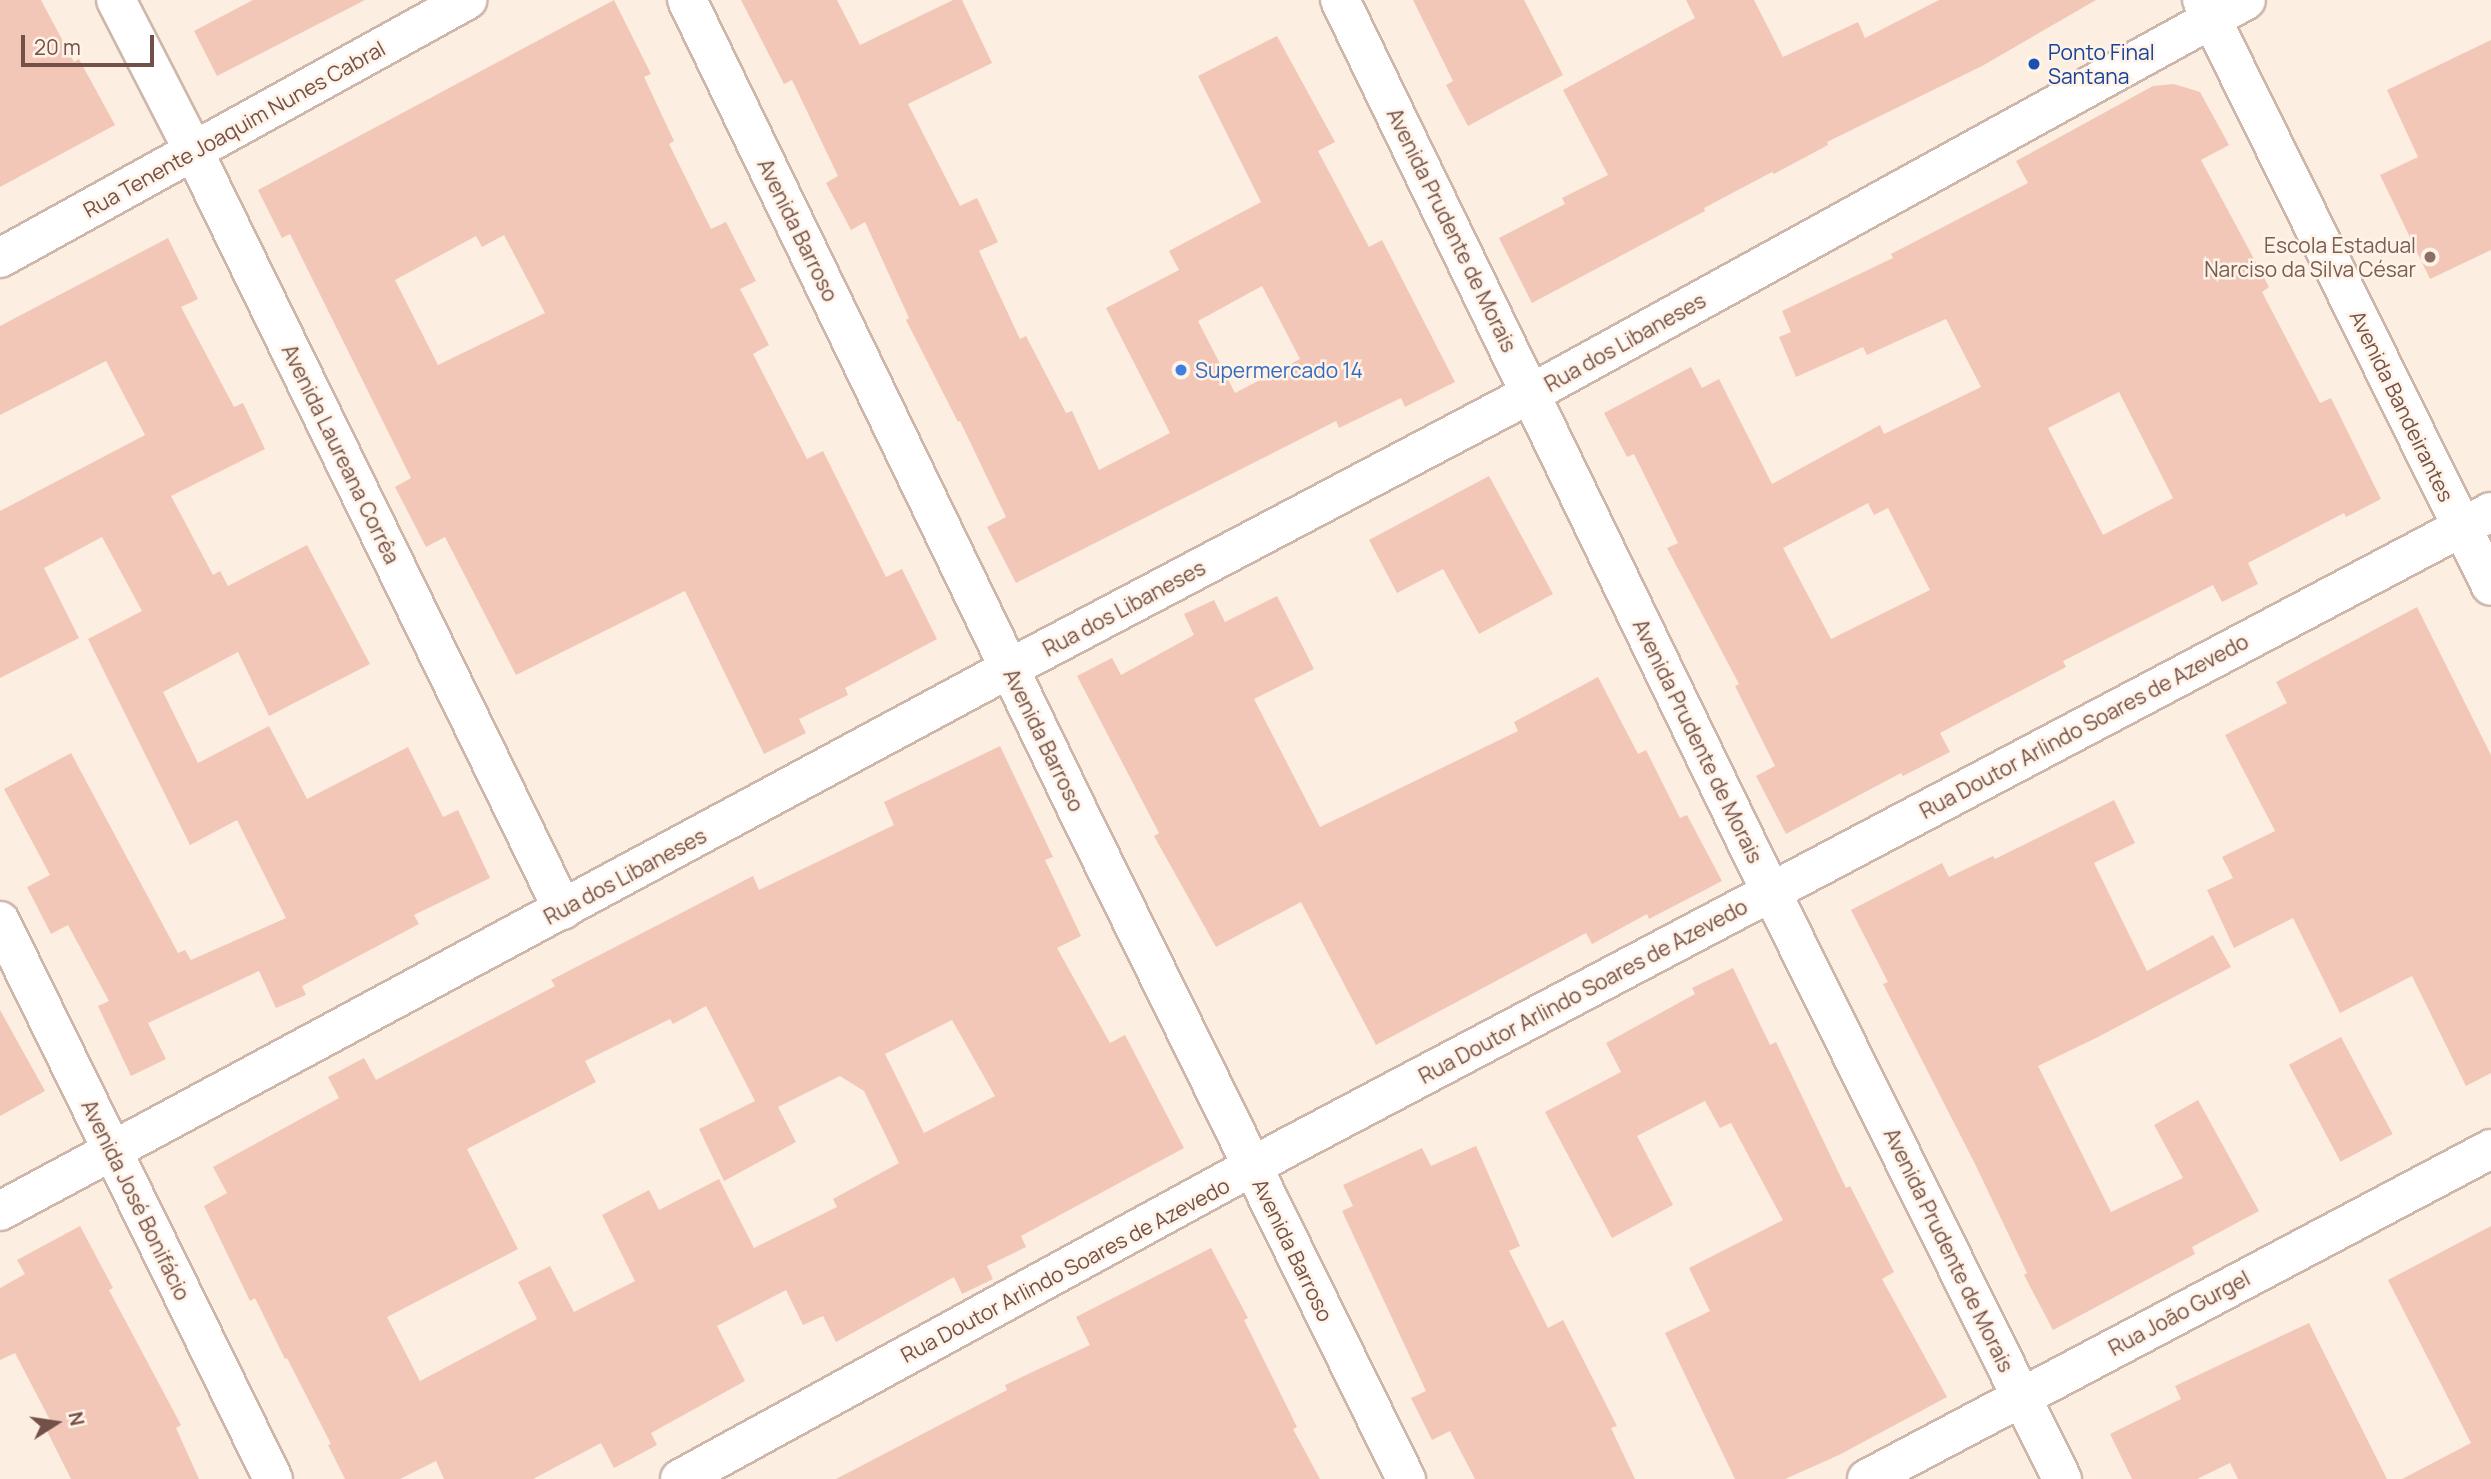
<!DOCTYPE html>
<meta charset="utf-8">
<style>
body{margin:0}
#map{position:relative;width:2491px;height:1479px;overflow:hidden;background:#fceee1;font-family:Manrope,sans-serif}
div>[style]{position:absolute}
.building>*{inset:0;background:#f2c7b8;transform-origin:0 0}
.roads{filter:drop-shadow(2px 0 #cfb6ab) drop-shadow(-2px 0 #cfb6ab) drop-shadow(0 2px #cfb6ab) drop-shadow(0 -2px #cfb6ab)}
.minor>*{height:38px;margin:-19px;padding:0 19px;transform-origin:19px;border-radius:19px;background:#fff}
.dots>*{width:19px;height:19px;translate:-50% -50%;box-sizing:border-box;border:4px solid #fff2e7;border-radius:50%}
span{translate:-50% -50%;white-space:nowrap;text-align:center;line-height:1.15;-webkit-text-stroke:5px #fff2e7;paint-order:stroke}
.transit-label{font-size:21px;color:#164399}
.left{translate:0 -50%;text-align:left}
.street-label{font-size:21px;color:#735148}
.education-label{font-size:21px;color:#785e54}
.right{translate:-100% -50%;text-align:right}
.shop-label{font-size:21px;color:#366cbe}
.north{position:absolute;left:21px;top:1388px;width:70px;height:70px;-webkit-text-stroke:5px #fff2e7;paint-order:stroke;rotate:78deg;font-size:19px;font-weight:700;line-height:28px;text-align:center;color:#735148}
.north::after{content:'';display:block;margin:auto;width:24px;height:32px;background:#735148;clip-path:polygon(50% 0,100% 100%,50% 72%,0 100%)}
.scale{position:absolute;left:21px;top:35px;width:133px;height:32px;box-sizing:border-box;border:4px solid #735148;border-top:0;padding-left:9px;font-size:21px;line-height:24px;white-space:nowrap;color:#735148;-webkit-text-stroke:5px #fff2e7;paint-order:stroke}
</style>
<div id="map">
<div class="building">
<i style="clip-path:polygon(0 0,41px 0,74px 62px,79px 59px,115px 125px,0 187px)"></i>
<i style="clip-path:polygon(253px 0,365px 0,217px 76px,194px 31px)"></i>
<i style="clip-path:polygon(evenodd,614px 0,651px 74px,644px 77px,674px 141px,669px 144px,711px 229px,726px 222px,756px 281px,740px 289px,769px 345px,753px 354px,807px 459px,823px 451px,886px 577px,902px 569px,937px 639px,845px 688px,848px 695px,799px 719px,806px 733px,764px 754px,685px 591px,516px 675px,445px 537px,426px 547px,395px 487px,411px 478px,290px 234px,282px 238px,258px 190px,614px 0,504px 235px,545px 313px,438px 365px,395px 280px,476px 236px,482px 247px,504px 235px)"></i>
<i style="clip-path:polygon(evenodd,741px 0,837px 0,860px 45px,953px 0,962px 0,992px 63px,908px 104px,960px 206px,977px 198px,998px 242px,979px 251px,1020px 339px,1026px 336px,1066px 413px,1072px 411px,1099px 470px,1170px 433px,1106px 308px,1179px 270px,1169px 251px,1261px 202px,1198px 76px,1277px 36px,1335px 142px,1318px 151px,1369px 247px,1382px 240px,1455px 382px,1405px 407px,1401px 398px,1339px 428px,1336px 421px,1016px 583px,987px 527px,1006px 517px,960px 421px,958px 422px,906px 320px,909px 318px,865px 222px,851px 230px,826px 183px,838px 176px,792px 80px,784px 84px,741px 0,1262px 286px,1300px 359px,1235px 393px,1198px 321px,1262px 286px)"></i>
<i style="clip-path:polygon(1413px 0,1524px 0,1563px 75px,1468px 126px,1446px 85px,1453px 81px)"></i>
<i style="clip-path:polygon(1686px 0,1754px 0,1783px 57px,1858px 22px,1865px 38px,1939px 0,2096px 0,1982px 66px,1827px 142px,1828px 145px,1774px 174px,1772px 172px,1704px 208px,1705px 211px,1532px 303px,1499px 238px,1565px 204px,1562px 198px,1608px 175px,1563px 90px,1695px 18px)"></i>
<i style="clip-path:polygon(2491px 40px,2491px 250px,2430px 279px,2380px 175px,2418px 157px,2387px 90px)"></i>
<i style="clip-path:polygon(evenodd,2174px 84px,2200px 92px,2229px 145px,2201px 160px,2269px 287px,2262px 292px,2320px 403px,2331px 398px,2381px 499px,2346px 517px,2344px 513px,2248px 563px,2258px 584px,2222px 602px,2213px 585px,2063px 661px,2066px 667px,1940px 733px,1950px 752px,1903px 776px,1901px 773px,1786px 834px,1756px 776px,1775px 766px,1735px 686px,1739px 684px,1667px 548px,1678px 543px,1634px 454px,1627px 457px,1604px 413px,1691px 367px,1702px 388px,1719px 379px,1772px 484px,1880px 425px,1884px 434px,1981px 387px,1946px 319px,1867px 355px,1863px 347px,1796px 377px,1779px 337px,1791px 332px,1782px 311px,1893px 258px,1891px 254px,2028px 183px,2016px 161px,2153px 86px,2174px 84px,2119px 392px,2173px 498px,2103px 535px,2048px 428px,2119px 392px,2174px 84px,1868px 503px,1874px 515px,1888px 508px,1930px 590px,1831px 639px,1783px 548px,1868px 503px)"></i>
<i style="clip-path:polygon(168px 238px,198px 299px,181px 307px,234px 407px,243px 403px,265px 449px,171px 496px,213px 575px,220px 571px,228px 586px,307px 545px,370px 664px,269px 716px,238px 652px,163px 692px,198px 763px,269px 726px,307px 799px,408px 747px,443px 817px,458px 810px,490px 878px,414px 915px,419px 924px,302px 986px,306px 995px,276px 1008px,259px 971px,148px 1023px,166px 1059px,131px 1076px,98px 1006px,109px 1001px,68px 925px,51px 934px,27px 887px,50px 875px,4px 789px,71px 753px,178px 953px,185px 950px,191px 960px,286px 918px,237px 820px,190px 845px,88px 639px,142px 611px,102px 537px,44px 568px,79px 638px,0 678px,0 511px,145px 435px,106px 361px,0 415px,0 326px)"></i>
<i style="clip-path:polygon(1489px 476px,1553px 594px,1479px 634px,1443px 569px,1397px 593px,1369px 540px)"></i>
<i style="clip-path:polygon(1277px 596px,1314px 669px,1254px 699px,1320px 827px,1518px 731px,1514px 722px,1598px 677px,1638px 754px,1646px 750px,1680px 818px,1687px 815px,1722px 881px,1649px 919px,1647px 914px,1592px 944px,1586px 933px,1376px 1045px,1301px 902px,1216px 947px,1154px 836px,1159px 833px,1077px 676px,1112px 658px,1121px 675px,1194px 635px,1184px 614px,1214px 600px,1225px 622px)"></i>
<i style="clip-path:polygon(2417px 607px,2491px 755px,2491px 1073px,2466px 1086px,2412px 976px,2340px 1013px,2293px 918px,2234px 948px,2207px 890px,2233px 878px,2222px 857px,2275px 831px,2225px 735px,2287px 703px,2276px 682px)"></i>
<i style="clip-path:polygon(evenodd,1000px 746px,1053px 857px,1045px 860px,1081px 936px,1057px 948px,1110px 1043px,1125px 1035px,1184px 1148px,1021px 1236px,1026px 1247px,987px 1266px,993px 1279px,962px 1294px,954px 1277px,836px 1342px,823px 1316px,803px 1325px,786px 1290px,717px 1326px,745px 1381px,651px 1433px,657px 1445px,614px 1468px,601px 1443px,533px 1479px,444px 1479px,436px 1461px,400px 1479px,345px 1479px,328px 1445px,331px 1444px,287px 1358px,285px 1359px,255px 1298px,250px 1301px,204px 1206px,227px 1193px,213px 1167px,339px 1098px,328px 1077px,364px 1058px,376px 1080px,555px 986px,551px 980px,753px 876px,759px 890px,894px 825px,884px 802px,1000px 746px,706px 1006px,755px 1101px,699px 1129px,724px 1181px,796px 1142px,778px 1107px,840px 1076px,864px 1091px,899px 1163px,833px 1199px,837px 1207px,754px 1248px,719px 1179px,659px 1210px,649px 1190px,602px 1215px,635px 1281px,574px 1312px,550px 1266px,518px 1282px,537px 1319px,420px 1381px,387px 1317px,518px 1249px,467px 1149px,596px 1082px,585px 1061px,670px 1019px,673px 1024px,706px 1006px,1000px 746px,952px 1020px,995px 1096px,924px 1133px,885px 1054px,952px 1020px)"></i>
<i style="clip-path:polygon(2114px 800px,2135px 843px,2094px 863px,2147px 971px,2213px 935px,2231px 967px,2098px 1037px,2038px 1066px,2111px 1212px,2183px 1178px,2154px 1125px,2198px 1100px,2259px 1211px,2192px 1247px,2195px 1254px,2053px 1330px,2024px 1275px,2027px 1273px,1975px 1164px,1883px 984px,1888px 982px,1851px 910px,1942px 863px,1949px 877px,1993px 856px,1995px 859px)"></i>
<i style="clip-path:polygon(1733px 968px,1770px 1045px,1776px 1042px,1846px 1188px,1850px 1186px,1894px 1272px,1882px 1279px,1947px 1397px,1839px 1455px,1785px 1479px,1735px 1479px,1665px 1333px,1710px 1311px,1689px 1268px,1783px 1220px,1731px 1123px,1720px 1128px,1705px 1101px,1637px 1136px,1673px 1205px,1612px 1238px,1545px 1112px,1621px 1072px,1606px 1043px,1695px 994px,1692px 988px)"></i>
<i style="clip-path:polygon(0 1010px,45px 1091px,0 1116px)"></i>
<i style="left:2341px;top:1037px;width:110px;height:59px;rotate:62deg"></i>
<i style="clip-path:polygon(1476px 1146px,1520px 1246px,1509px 1251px,1548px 1328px,1563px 1320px,1617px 1426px,1611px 1428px,1635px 1479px,1475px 1479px,1450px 1431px,1432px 1440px,1411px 1398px,1426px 1391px,1342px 1211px,1353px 1206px,1343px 1185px,1422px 1148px,1431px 1166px)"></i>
<i style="clip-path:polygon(80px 1226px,113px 1288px,109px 1290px,181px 1425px,176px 1428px,199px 1479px,71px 1479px,44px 1425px,51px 1422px,15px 1353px,0 1360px,0 1288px,25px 1274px,17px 1260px)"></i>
<i style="clip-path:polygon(2491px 1226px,2491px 1479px,2402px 1479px,2471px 1443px,2388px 1280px)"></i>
<i style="clip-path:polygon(1211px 1248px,1248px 1318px,1244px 1320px,1297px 1427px,1293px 1429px,1320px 1479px,836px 1479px,1007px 1390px,1005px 1385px,1090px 1345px,1076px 1317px)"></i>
<i style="clip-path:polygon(2309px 1323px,2387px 1479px,2238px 1479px,2230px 1463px,2197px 1479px,2132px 1479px,2110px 1434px,2181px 1399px,2175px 1386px)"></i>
</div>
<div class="roads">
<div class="minor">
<i style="left:116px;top:0;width:171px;rotate:62.8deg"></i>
<i style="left:194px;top:152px;width:843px;rotate:64.04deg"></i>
<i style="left:687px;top:0;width:896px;rotate:64.26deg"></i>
<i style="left:1076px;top:807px;width:749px;rotate:63.85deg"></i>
<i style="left:1340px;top:0;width:934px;rotate:64.23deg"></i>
<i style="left:1746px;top:841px;width:712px;rotate:63.65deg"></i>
<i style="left:2202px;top:0;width:653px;rotate:63.75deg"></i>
<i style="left:0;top:258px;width:534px;rotate:-28.92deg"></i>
<i style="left:0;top:921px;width:621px;rotate:63.93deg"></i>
<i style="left:0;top:1211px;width:1147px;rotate:-28.26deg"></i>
<i style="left:1010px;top:668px;width:588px;rotate:-27.79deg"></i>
<i style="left:1530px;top:394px;width:817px;rotate:-28.82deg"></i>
<i style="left:680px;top:1479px;width:693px;rotate:-28.64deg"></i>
<i style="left:1288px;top:1147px;width:1360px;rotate:-27.83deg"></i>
<i style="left:1867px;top:1479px;width:706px;rotate:-27.87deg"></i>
</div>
</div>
<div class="dots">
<i style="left:2034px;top:64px;background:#1a4fb4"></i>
<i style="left:2430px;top:257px;background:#8d6e63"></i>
<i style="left:1181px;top:370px;background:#3f7fe0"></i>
</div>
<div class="transit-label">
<span class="left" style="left:2048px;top:64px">Ponto Final<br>Santana</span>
</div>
<div class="street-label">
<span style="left:234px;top:129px;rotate:-29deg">Rua Tenente Joaquim Nunes Cabral</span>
<span style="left:798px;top:230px;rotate:64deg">Avenida Barroso</span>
<span style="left:1452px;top:230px;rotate:64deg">Avenida Prudente de Morais</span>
<span style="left:1625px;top:342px;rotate:-29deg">Rua dos Libaneses</span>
<span style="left:2402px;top:406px;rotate:64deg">Avenida Bandeirantes</span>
<span style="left:341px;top:454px;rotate:64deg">Avenida Laureana Corrêa</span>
<span style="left:1124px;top:608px;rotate:-28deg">Rua dos Libaneses</span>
<span style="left:2084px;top:726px;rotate:-28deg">Rua Doutor Arlindo Soares de Azevedo</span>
<span style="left:1044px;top:740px;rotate:64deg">Avenida Barroso</span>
<span style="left:1698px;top:741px;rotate:64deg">Avenida Prudente de Morais</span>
<span style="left:625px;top:876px;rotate:-28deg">Rua dos Libaneses</span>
<span style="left:1583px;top:991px;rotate:-28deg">Rua Doutor Arlindo Soares de Azevedo</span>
<span style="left:136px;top:1200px;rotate:64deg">Avenida José Bonifácio</span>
<span style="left:1293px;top:1250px;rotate:64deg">Avenida Barroso</span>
<span style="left:1949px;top:1250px;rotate:64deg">Avenida Prudente de Morais</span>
<span style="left:1065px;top:1270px;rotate:-28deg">Rua Doutor Arlindo Soares de Azevedo</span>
<span style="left:2179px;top:1313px;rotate:-28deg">Rua João Gurgel</span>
</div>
<div class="education-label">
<span class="right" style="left:2416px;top:257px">Escola Estadual<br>Narciso da Silva César</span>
</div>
<div class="shop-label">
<span class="left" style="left:1195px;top:370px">Supermercado 14</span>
</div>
<div class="north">N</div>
<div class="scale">20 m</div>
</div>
